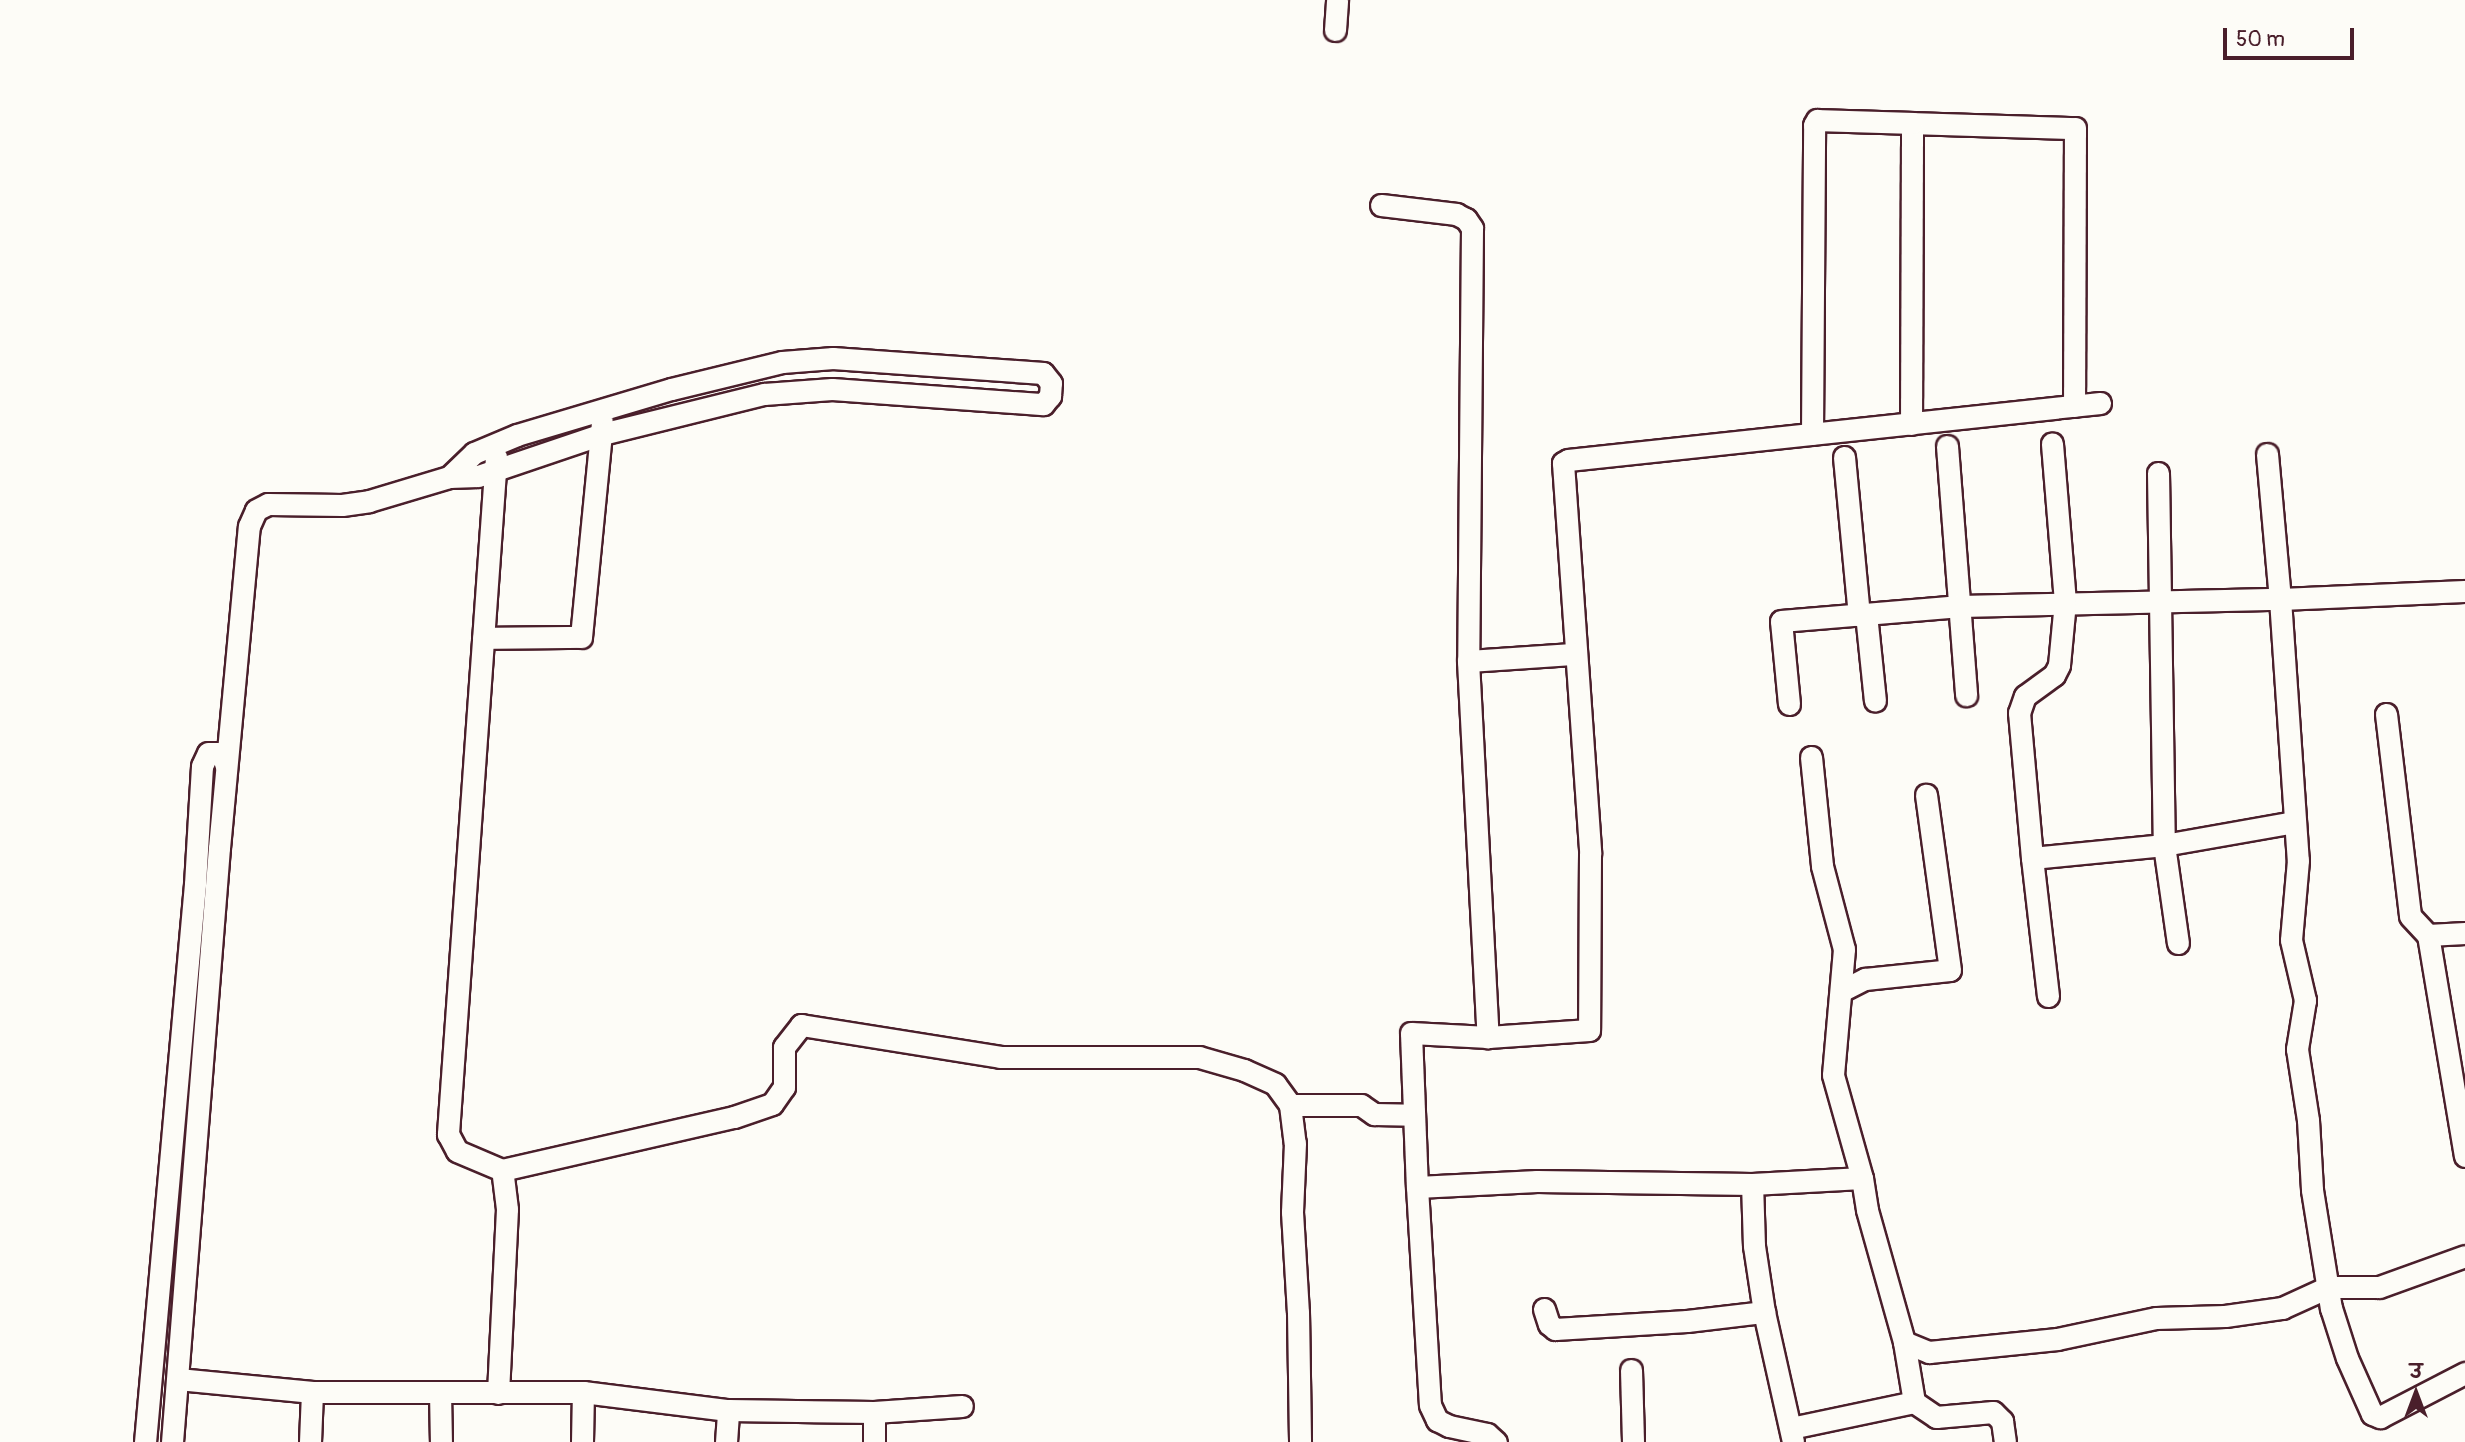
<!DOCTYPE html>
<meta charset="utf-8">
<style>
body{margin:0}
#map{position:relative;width:2465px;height:1442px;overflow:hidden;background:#fdfcf7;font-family:Pangolin,"Playpen Sans Deva",sans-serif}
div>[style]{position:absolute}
.roads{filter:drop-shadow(2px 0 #4a1f2b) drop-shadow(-2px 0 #4a1f2b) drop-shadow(0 2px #4a1f2b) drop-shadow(0 -2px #4a1f2b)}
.street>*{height:21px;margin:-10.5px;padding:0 10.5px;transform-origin:10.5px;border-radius:10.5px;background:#fdfcf7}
span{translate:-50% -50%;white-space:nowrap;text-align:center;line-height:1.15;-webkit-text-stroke:6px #fdfcf7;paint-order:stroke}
.north{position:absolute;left:2381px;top:1358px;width:70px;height:70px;-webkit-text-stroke:5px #fdfcf7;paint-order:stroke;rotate:0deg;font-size:19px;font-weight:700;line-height:28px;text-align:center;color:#4a1f2b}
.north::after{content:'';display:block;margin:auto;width:24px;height:32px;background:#4a1f2b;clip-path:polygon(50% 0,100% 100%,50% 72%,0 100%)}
.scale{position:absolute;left:2223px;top:28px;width:131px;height:32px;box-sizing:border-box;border:4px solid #4a1f2b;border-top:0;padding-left:9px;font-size:21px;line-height:24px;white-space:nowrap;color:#4a1f2b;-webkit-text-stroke:5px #fdfcf7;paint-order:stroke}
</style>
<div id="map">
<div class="roads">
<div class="street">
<i style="left:1335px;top:30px;width:30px;rotate:-86deg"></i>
<i style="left:1381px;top:205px;width:76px;rotate:6.8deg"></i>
<i style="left:1456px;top:214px;width:11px;rotate:27deg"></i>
<i style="left:1466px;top:219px;width:11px;rotate:56deg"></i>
<i style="left:1472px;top:228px;width:433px;rotate:90.5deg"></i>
<i style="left:1468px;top:661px;width:377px;rotate:87deg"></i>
<i style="left:2100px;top:403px;width:535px;rotate:173.88deg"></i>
<i style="left:1568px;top:460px;width:6px;rotate:149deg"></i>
<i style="left:1563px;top:463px;width:392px;rotate:86deg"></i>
<i style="left:1590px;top:854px;width:176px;rotate:90.3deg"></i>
<i style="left:1589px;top:1030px;width:101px;rotate:176deg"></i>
<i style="left:1488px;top:1037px;width:77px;rotate:-177deg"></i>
<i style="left:1411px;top:1033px;width:154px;rotate:87.8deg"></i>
<i style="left:1417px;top:1187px;width:120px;rotate:-2.9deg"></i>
<i style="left:1537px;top:1181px;width:215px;rotate:0.8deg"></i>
<i style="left:1752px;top:1184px;width:110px;rotate:-3.1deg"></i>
<i style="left:1862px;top:1178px;width:32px;rotate:81deg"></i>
<i style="left:1867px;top:1210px;width:137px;rotate:74.3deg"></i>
<i style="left:1904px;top:1342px;width:27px;rotate:22deg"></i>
<i style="left:1929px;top:1352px;width:129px;rotate:-5.8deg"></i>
<i style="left:2057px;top:1339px;width:101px;rotate:-12deg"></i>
<i style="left:2156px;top:1318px;width:69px;rotate:-1.7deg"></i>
<i style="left:2225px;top:1316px;width:58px;rotate:-8deg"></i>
<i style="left:2282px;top:1308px;width:51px;rotate:-24.5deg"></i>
<i style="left:2328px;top:1287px;width:51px"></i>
<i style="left:2379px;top:1287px;width:91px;rotate:-19.8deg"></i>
<i style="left:1911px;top:424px;width:301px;rotate:-89.8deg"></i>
<i style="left:1912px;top:123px;width:163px;rotate:1.8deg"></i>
<i style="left:2075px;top:128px;width:278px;rotate:90.2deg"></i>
<i style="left:1812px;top:434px;width:309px;rotate:-89.6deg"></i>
<i style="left:1814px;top:125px;width:6px;rotate:-59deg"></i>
<i style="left:1817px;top:120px;width:95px;rotate:1.8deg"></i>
<i style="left:1947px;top:446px;width:250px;rotate:85.6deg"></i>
<i style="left:2267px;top:454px;width:146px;rotate:84.9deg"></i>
<i style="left:2280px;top:599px;width:185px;rotate:-2.5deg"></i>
<i style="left:496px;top:457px;width:679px;rotate:94.06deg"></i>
<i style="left:448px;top:1134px;width:19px;rotate:62deg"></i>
<i style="left:457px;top:1151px;width:49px;rotate:22.9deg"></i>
<i style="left:1844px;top:457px;width:159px;rotate:84.6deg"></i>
<i style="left:2158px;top:473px;width:372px;rotate:89.1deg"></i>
<i style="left:2164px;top:845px;width:99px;rotate:81.9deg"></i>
<i style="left:1866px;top:614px;width:87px;rotate:84.1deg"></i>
<i style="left:483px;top:638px;width:98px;rotate:-0.6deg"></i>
<i style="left:581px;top:637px;width:216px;rotate:-84.4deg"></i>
<i style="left:1468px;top:661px;width:105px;rotate:-3.8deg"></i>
<i style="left:1789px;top:704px;width:83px;rotate:-95.5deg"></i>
<i style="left:1781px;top:621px;width:180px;rotate:-4.8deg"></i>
<i style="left:1960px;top:606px;width:320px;rotate:-1.3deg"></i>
<i style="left:2280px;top:599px;width:262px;rotate:86.1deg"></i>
<i style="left:2298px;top:860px;width:80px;rotate:95deg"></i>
<i style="left:2291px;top:940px;width:62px;rotate:76.9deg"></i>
<i style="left:2305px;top:1000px;width:50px;rotate:99.3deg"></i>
<i style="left:2297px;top:1049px;width:72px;rotate:81.2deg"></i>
<i style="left:2308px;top:1120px;width:70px;rotate:86.7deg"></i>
<i style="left:2312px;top:1190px;width:120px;rotate:80.9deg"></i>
<i style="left:2331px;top:1308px;width:52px;rotate:72.3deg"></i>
<i style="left:2347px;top:1358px;width:61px;rotate:65.9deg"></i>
<i style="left:2372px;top:1414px;width:9px;rotate:21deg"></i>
<i style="left:2380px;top:1417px;width:96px;rotate:-27.4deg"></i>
<i style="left:2386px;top:714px;width:203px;rotate:83.2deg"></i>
<i style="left:2410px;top:916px;width:26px;rotate:47deg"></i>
<i style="left:2428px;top:935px;width:37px;rotate:-3deg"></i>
<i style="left:1811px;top:757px;width:110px;rotate:84.2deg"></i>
<i style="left:1822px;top:866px;width:86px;rotate:75.2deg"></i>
<i style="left:1844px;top:949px;width:126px;rotate:95deg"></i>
<i style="left:1833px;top:1075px;width:107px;rotate:74.3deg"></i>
<i style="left:2032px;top:858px;width:146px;rotate:-95.1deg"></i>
<i style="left:2019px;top:713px;width:18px;rotate:-71deg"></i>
<i style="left:2025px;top:696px;width:36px;rotate:-36deg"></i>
<i style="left:2054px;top:675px;width:11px;rotate:-63deg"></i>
<i style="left:2059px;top:665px;width:63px;rotate:-84.6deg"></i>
<i style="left:2065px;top:602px;width:159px;rotate:-94.7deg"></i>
<i style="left:2428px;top:935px;width:224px;rotate:80.5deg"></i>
<i style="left:1841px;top:991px;width:27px;rotate:-27deg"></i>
<i style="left:1865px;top:979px;width:85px;rotate:-6deg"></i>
<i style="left:1950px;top:970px;width:177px;rotate:-97.8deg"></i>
<i style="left:2048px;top:996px;width:139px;rotate:-96.6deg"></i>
<i style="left:2032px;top:858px;width:133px;rotate:-5.6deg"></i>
<i style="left:2164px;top:845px;width:133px;rotate:-10deg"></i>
<i style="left:1290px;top:1105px;width:71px"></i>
<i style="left:1361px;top:1105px;width:16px;rotate:35deg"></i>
<i style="left:1374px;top:1114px;width:39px;rotate:1deg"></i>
<i style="left:1417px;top:1187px;width:218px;rotate:86.6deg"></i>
<i style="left:1430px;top:1405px;width:17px;rotate:65deg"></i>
<i style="left:1437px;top:1420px;width:13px;rotate:27deg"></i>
<i style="left:1449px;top:1426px;width:39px;rotate:12deg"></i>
<i style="left:1487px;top:1434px;width:12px;rotate:42deg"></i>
<i style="left:1544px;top:1309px;width:16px;rotate:72deg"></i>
<i style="left:1549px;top:1324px;width:8px;rotate:40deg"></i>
<i style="left:1555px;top:1329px;width:132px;rotate:-3.5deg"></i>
<i style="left:1687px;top:1321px;width:78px;rotate:-6.7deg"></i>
<i style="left:1764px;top:1312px;width:67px;rotate:-98.6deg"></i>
<i style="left:1754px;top:1246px;width:62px;rotate:-91.8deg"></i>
<i style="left:1764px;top:1312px;width:133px;rotate:77.4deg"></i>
<i style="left:1904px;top:1342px;width:61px;rotate:80.5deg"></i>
<i style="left:1914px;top:1402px;width:27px;rotate:34deg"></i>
<i style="left:1936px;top:1417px;width:57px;rotate:-5deg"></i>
<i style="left:1993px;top:1412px;width:13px;rotate:45deg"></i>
<i style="left:2002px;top:1421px;width:21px;rotate:82deg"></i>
<i style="left:1631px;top:1370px;width:72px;rotate:88.4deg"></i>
<i style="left:178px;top:1379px;width:135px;rotate:5.5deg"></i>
<i style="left:440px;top:1392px;width:50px;rotate:88.9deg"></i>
<i style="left:498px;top:1393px;width:184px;rotate:-87.2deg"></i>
<i style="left:507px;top:1209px;width:39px;rotate:-97deg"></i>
<i style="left:502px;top:1170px;width:238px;rotate:-12.9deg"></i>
<i style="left:734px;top:1117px;width:40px;rotate:-18.9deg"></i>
<i style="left:772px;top:1104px;width:21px;rotate:-55deg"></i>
<i style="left:784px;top:1087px;width:40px;rotate:-90deg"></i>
<i style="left:784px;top:1047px;width:28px;rotate:-52deg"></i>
<i style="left:801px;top:1025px;width:202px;rotate:9.1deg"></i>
<i style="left:1000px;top:1057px;width:199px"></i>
<i style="left:1199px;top:1057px;width:47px;rotate:16.1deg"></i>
<i style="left:1244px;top:1070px;width:34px;rotate:24deg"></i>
<i style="left:1275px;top:1084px;width:26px;rotate:54deg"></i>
<i style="left:1290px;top:1105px;width:38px;rotate:83deg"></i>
<i style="left:1295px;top:1143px;width:69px;rotate:92.5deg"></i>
<i style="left:1292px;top:1212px;width:100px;rotate:86.6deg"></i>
<i style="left:1298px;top:1312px;width:130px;rotate:89.1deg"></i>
<i style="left:1791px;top:1428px;width:126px;rotate:-11.9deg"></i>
<i style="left:145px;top:1442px;width:560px;rotate:-84.88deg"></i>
<i style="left:195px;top:884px;width:118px;rotate:-86.6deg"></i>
<i style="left:202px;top:766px;width:14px;rotate:-65deg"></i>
<i style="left:208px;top:753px;width:9px"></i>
<i style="left:217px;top:753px;width:7px;rotate:34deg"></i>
<i style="left:223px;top:757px;width:9px;rotate:72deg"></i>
<i style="left:172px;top:1442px;width:596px;rotate:-85.48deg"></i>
<i style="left:219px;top:848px;width:323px;rotate:-84.7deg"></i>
<i style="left:249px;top:526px;width:17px;rotate:-66deg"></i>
<i style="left:256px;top:510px;width:13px;rotate:-27deg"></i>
<i style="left:268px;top:504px;width:74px;rotate:0.8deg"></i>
<i style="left:342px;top:505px;width:27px;rotate:-8deg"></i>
<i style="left:369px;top:501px;width:84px;rotate:-16.7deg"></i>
<i style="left:449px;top:477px;width:29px;rotate:-2deg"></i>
<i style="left:478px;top:476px;width:131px;rotate:-18.7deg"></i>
<i style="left:602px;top:434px;width:167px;rotate:-13.9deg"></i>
<i style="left:764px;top:394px;width:68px;rotate:-4.2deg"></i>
<i style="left:832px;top:389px;width:212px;rotate:4.1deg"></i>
<i style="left:1043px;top:404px;width:11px;rotate:-49deg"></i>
<i style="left:1050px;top:396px;width:13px;rotate:-86deg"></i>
<i style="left:1051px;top:383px;width:13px;rotate:-129deg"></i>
<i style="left:1043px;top:373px;width:211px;rotate:-175.9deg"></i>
<i style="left:833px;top:358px;width:51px;rotate:175.5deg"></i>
<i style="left:782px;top:362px;width:114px;rotate:166.3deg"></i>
<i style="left:671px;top:389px;width:161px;rotate:163.4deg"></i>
<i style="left:517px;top:435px;width:47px;rotate:157.3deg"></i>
<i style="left:474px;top:453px;width:35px;rotate:136deg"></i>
<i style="left:310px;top:1442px;width:50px;rotate:-87.7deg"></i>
<i style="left:312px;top:1392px;width:271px"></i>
<i style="left:583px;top:1392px;width:146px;rotate:7.1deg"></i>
<i style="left:728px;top:1410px;width:146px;rotate:0.8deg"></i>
<i style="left:874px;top:1412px;width:88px;rotate:-3.9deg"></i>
<i style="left:582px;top:1442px;width:50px;rotate:-88.9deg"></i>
<i style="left:726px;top:1442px;width:32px;rotate:-86deg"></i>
<i style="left:874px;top:1442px;width:30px;rotate:-90deg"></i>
</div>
</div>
<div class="north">उ</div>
<div class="scale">50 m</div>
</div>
